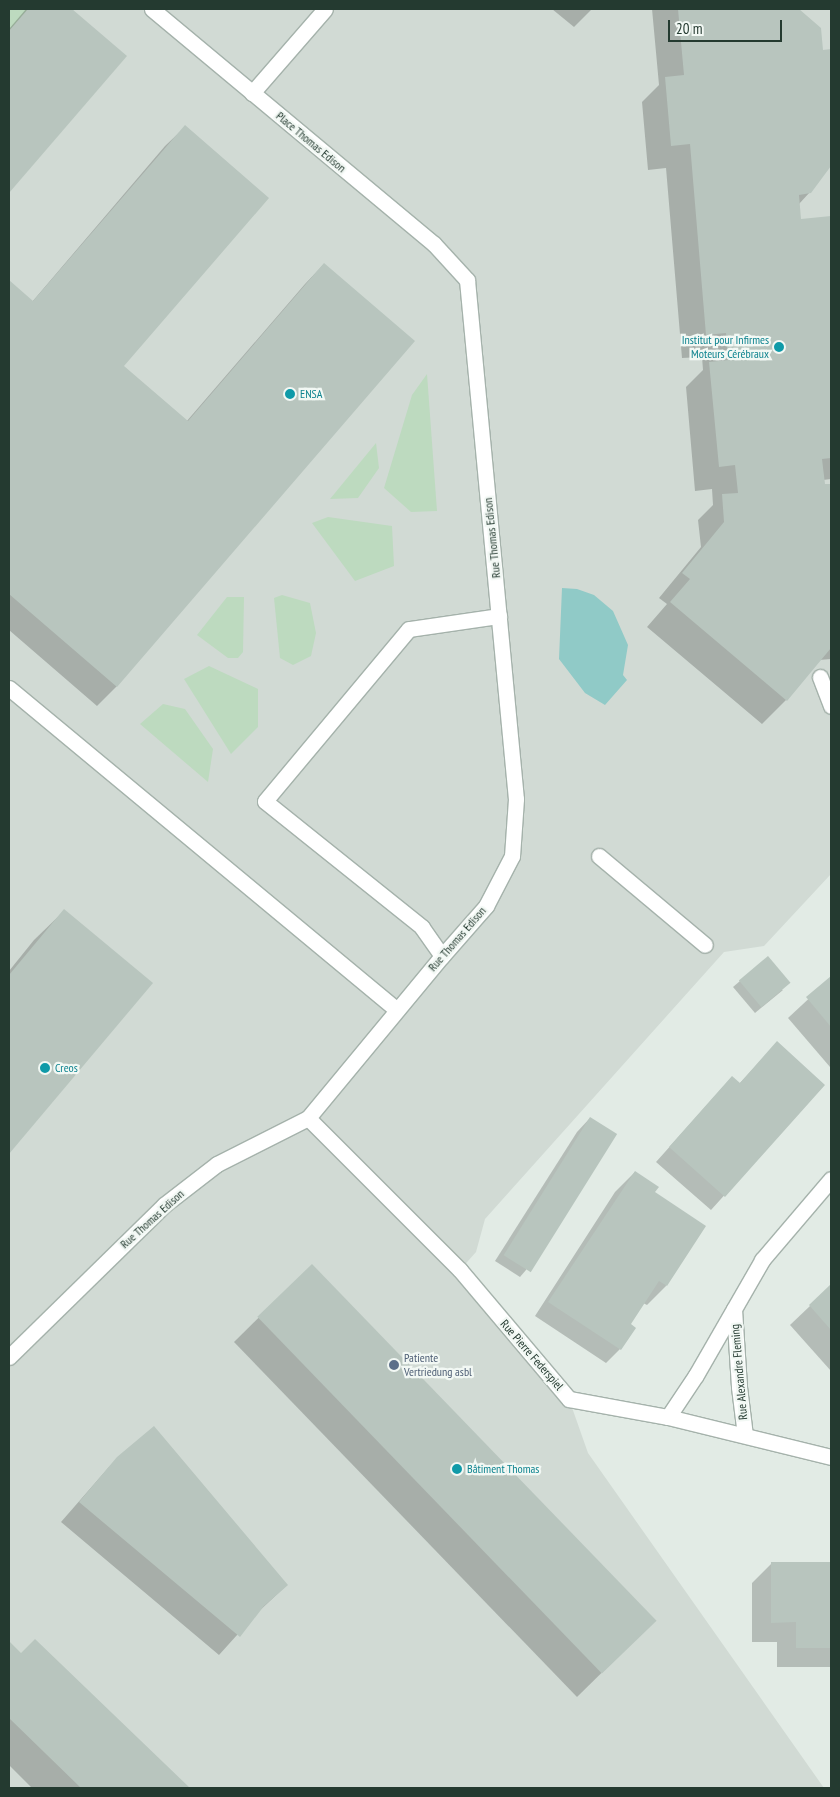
<!DOCTYPE html>
<meta charset="utf-8">
<style>
body{margin:0}
#map{position:relative;width:840px;height:1797px;overflow:hidden;background:#e2ebe5;font-family:"PT Sans Narrow",sans-serif}
div>[style]{position:absolute}
.built>*{inset:0;background:#d1dad4}
.green>*{inset:0;background:#bddabf}
.water>*{inset:0;background:#90cac7}
.shadow>*{inset:0;background:#0003}
.building>*{inset:0;background:#b8c5be;transform-origin:0 0}
.roads{filter:drop-shadow(1px 0 #a5b2ab) drop-shadow(-1px 0 #a5b2ab) drop-shadow(0 1px #a5b2ab) drop-shadow(0 -1px #a5b2ab)}
.service>*{height:15px;margin:-7.5px;padding:0 7.5px;transform-origin:7.5px;border-radius:7.5px;background:#fff}
.minor>*{height:15px;margin:-7.5px;padding:0 7.5px;transform-origin:7.5px;border-radius:7.5px;background:#fff}
.dots>*{width:14px;height:14px;translate:-50% -50%;box-sizing:border-box;border:2px solid #f2f8f4;border-radius:50%}
span{translate:-50% -50%;white-space:nowrap;text-align:center;line-height:1.15;-webkit-text-stroke:4.5px #f2f8f4;paint-order:stroke}
.street-label{font-size:12px;color:#243a30}
.culture-label{font-size:12px;color:#0d838f}
.right{translate:-100% -50%;text-align:right}
.left{translate:0 -50%;text-align:left}
.service-label{font-size:12px;color:#4e5e75}
.frame{position:absolute;inset:0;border:10px solid #243a30;pointer-events:none}
.scale{position:absolute;left:668px;top:20px;width:114px;height:22px;box-sizing:border-box;border:2px solid #243a30;border-top:0;padding-left:6px;font-size:15px;line-height:18px;white-space:nowrap;color:#243a30;-webkit-text-stroke:4px #f2f8f4;paint-order:stroke}
</style>
<div id="map">
<div class="built">
<i style="clip-path:polygon(9px 9px,831px 9px,831px 874px,764px 946px,724px 952px,485px 1219px,476px 1252px,460px 1270px,569px 1399px,588px 1453px,824px 1788px,9px 1788px)"></i>
</div>
<div class="green">
<i style="clip-path:polygon(9px 9px,28px 9px,9px 31px)"></i>
<i style="clip-path:polygon(427px 374px,437px 511px,411px 512px,384px 488px,412px 395px)"></i>
<i style="clip-path:polygon(376px 443px,379px 468px,358px 498px,330px 499px)"></i>
<i style="clip-path:polygon(328px 517px,392px 526px,394px 566px,355px 581px,312px 523px)"></i>
<i style="clip-path:polygon(282px 595px,310px 603px,316px 633px,311px 656px,293px 665px,280px 658px,274px 598px)"></i>
<i style="clip-path:polygon(227px 597px,244px 597px,243px 652px,238px 658px,228px 658px,197px 635px)"></i>
<i style="clip-path:polygon(209px 666px,258px 689px,258px 727px,231px 754px,184px 679px)"></i>
<i style="clip-path:polygon(163px 704px,185px 709px,213px 749px,208px 782px,140px 724px)"></i>
</div>
<div class="water">
<i style="clip-path:polygon(562px 588px,577px 589px,594px 595px,613px 611px,628px 645px,623px 675px,627px 680px,605px 705px,585px 693px,559px 659px)"></i>
</div>
<div class="shadow">
<i style="clip-path:polygon(26px 9px,70px 9px,125px 56px,9px 191px,9px 29px)"></i>
<i style="clip-path:polygon(552px 9px,592px 9px,574px 27px)"></i>
<i style="clip-path:polygon(652px 9px,797px 9px,820px 29px,822px 51px,831px 50px,831px 163px,810px 192px,799px 204px,800px 221px,831px 217px,831px 479px,823px 480px,824px 486px,831px 485px,831px 659px,819px 660px,786px 700px,762px 724px,647px 627px,667px 604px,659px 598px,701px 547px,698px 520px,713px 505px,712px 489px,695px 491px,686px 387px,703px 370px,702px 357px,682px 358px,666px 168px,648px 170px,642px 102px,659px 85px)"></i>
<i style="clip-path:polygon(185px 127px,123px 366px,186px 422px,305px 284px,324px 264px,117px 686px,97px 706px,9px 630px,9px 282px,32px 302px,165px 146px)"></i>
<i style="clip-path:polygon(64px 911px,151px 983px,9px 1152px,9px 971px,34px 940px)"></i>
<i style="clip-path:polygon(831px 978px,831px 1066px,830px 1067px,788px 1018px)"></i>
<i style="clip-path:polygon(740px 981px,783px 990px,755px 1013px,733px 987px)"></i>
<i style="clip-path:polygon(777px 1043px,824px 1085px,711px 1210px,656px 1162px,732px 1077px,739px 1084px)"></i>
<i style="clip-path:polygon(590px 1118px,526px 1270px,520px 1277px,495px 1261px,577px 1132px)"></i>
<i style="clip-path:polygon(635px 1172px,654px 1193px,666px 1286px,647px 1305px,643px 1303px,629px 1324px,634px 1328px,620px 1349px,606px 1363px,535px 1316px,615px 1192px)"></i>
<i style="clip-path:polygon(312px 1265px,631px 1644px,577px 1697px,234px 1342px)"></i>
<i style="clip-path:polygon(831px 1286px,831px 1371px,790px 1325px)"></i>
<i style="clip-path:polygon(109px 1467px,287px 1585px,256px 1614px,219px 1655px,61px 1522px)"></i>
<i style="clip-path:polygon(772px 1563px,831px 1563px,831px 1667px,777px 1667px,777px 1642px,752px 1642px,752px 1583px)"></i>
<i style="clip-path:polygon(35px 1641px,188px 1788px,32px 1788px,9px 1765px,9px 1643px,21px 1655px)"></i>
</div>
<div class="building">
<i style="clip-path:polygon(28px 9px,72px 9px,127px 56px,9px 193px,9px 31px)"></i>
<i style="clip-path:polygon(678px 9px,799px 9px,821px 28px,823px 50px,831px 49px,831px 166px,811px 193px,799px 195px,801px 219px,831px 216px,831px 458px,822px 459px,825px 484px,831px 484px,831px 648px,787px 701px,670px 602px,690px 579px,682px 573px,724px 522px,722px 494px,738px 493px,735px 465px,719px 467px,709px 362px,728px 360px,726px 333px,706px 335px,690px 144px,671px 146px,665px 77px,684px 75px)"></i>
<i style="clip-path:polygon(185px 125px,269px 198px,124px 366px,188px 421px,324px 263px,415px 341px,117px 687px,9px 594px,9px 280px,33px 301px)"></i>
<i style="clip-path:polygon(64px 909px,153px 983px,9px 1154px,9px 975px)"></i>
<i style="left:768px;top:956px;width:35px;height:38px;rotate:50deg"></i>
<i style="clip-path:polygon(831px 976px,831px 1027px,806px 997px)"></i>
<i style="clip-path:polygon(777px 1041px,825px 1085px,725px 1197px,669px 1147px,732px 1076px,740px 1083px)"></i>
<i style="left:590px;top:1117px;width:32px;height:163px;rotate:32deg"></i>
<i style="clip-path:polygon(635px 1171px,659px 1187px,655px 1192px,706px 1226px,667px 1286px,659px 1281px,631px 1324px,636px 1328px,621px 1350px,548px 1302px)"></i>
<i style="left:312px;top:1264px;width:496px;height:76px;rotate:46deg"></i>
<i style="clip-path:polygon(831px 1284px,831px 1330px,809px 1305px)"></i>
<i style="clip-path:polygon(154px 1426px,288px 1585px,264px 1606px,240px 1637px,79px 1502px,117px 1457px)"></i>
<i style="clip-path:polygon(771px 1562px,831px 1562px,831px 1648px,796px 1648px,796px 1622px,771px 1623px)"></i>
<i style="clip-path:polygon(35px 1639px,190px 1788px,81px 1788px,9px 1718px,9px 1641px,21px 1653px)"></i>
</div>
<div class="roads">
<div class="service">
<i style="left:152px;top:9px;width:367px;rotate:39.8deg"></i>
<i style="left:434px;top:244px;width:49px;rotate:47.5deg"></i>
<i style="left:467px;top:280px;width:521px;rotate:84.61deg"></i>
<i style="left:516px;top:799px;width:57px;rotate:94deg"></i>
<i style="left:512px;top:856px;width:56px;rotate:117.5deg"></i>
<i style="left:486px;top:906px;width:67px;rotate:131.3deg"></i>
<i style="left:442px;top:956px;width:210px;rotate:129.6deg"></i>
<i style="left:252px;top:93px;width:111px;rotate:-49deg"></i>
<i style="left:820px;top:677px;width:31px;rotate:69deg"></i>
<i style="left:9px;top:688px;width:504px;rotate:39.69deg"></i>
<i style="left:599px;top:856px;width:138px;rotate:40deg"></i>
<i style="left:442px;top:956px;width:35px;rotate:-125deg"></i>
<i style="left:422px;top:927px;width:201px;rotate:-141.3deg"></i>
<i style="left:265px;top:801px;width:224px;rotate:-50.1deg"></i>
<i style="left:409px;top:629px;width:91px;rotate:-8.2deg"></i>
</div>
<div class="minor">
<i style="left:734px;top:1309px;width:78px;rotate:86.3deg"></i>
<i style="left:739px;top:1387px;width:48px;rotate:82.9deg"></i>
<i style="left:9px;top:1357px;width:217px;rotate:-44.4deg"></i>
<i style="left:164px;top:1205px;width:67px;rotate:-37.7deg"></i>
<i style="left:217px;top:1164px;width:102px;rotate:-26.8deg"></i>
<i style="left:308px;top:1118px;width:215px;rotate:45deg"></i>
<i style="left:460px;top:1270px;width:169px;rotate:49.8deg"></i>
<i style="left:569px;top:1399px;width:101px;rotate:10.3deg"></i>
<i style="left:668px;top:1417px;width:168px;rotate:13.8deg"></i>
<i style="left:668px;top:1417px;width:50px;rotate:-56.3deg"></i>
<i style="left:696px;top:1375px;width:133px;rotate:-60.1deg"></i>
<i style="left:762px;top:1260px;width:106px;rotate:-49.6deg"></i>
</div>
</div>
<div class="dots">
<i style="left:779px;top:347px;background:#0f9aa8"></i>
<i style="left:290px;top:394px;background:#0f9aa8"></i>
<i style="left:45px;top:1068px;background:#0f9aa8"></i>
<i style="left:394px;top:1365px;background:#5c6f8a"></i>
<i style="left:457px;top:1469px;background:#0f9aa8"></i>
</div>
<div class="street-label">
<span style="left:311px;top:142px;rotate:40deg">Place Thomas Edison</span>
<span style="left:492px;top:538px;rotate:-96deg">Rue Thomas Edison</span>
<span style="left:457px;top:939px;rotate:-49deg">Rue Thomas Edison</span>
<span style="left:152px;top:1219px;rotate:-42deg">Rue Thomas Edison</span>
<span style="left:532px;top:1355px;rotate:49deg">Rue Pierre Federspiel</span>
<span style="left:739px;top:1372px;rotate:-95deg">Rue Alexandre Fleming</span>
</div>
<div class="culture-label">
<span class="right" style="left:769px;top:347px">Institut pour Infirmes<br>Moteurs Cérébraux</span>
<span class="left" style="left:300px;top:394px">ENSA</span>
<span class="left" style="left:55px;top:1068px">Creos</span>
<span class="left" style="left:467px;top:1469px">Bâtiment Thomas</span>
</div>
<div class="service-label">
<span class="left" style="left:404px;top:1365px">Patiente<br>Vertriedung asbl</span>
</div>
<div class="frame"></div>
<div class="scale">20 m</div>
</div>
